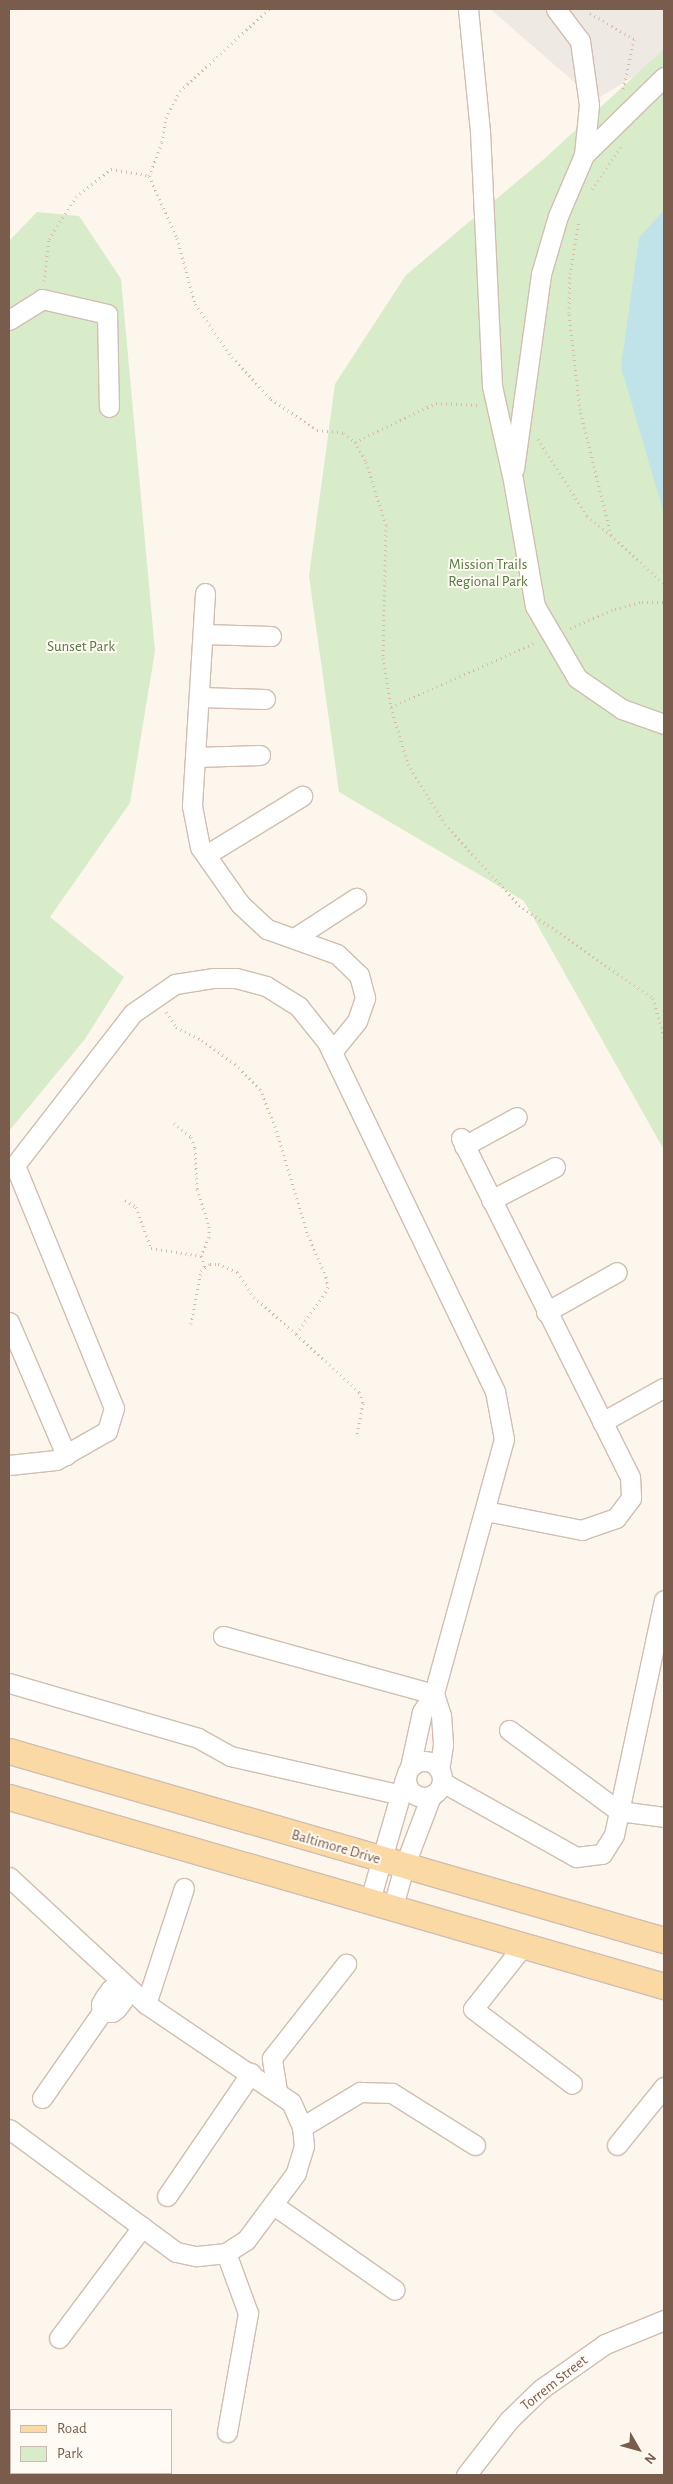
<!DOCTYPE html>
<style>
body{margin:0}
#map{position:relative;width:673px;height:2484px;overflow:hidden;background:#fdf6ec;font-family:"Alegreya Sans",sans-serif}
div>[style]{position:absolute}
.industrial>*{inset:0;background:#efe9e4}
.green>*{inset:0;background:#d8ecc9}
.water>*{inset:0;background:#bfe3e8}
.path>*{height:3px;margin-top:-1.5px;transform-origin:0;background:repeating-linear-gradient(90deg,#d9b8a5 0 1px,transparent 0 5px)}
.roads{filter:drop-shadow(1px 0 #d1beb0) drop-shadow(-1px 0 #d1beb0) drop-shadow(0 1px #d1beb0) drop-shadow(0 -1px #d1beb0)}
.minor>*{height:19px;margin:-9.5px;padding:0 9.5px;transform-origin:9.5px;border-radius:9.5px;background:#fff}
.minor>.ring{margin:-9.5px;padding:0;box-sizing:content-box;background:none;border:19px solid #fff;border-radius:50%}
.major>*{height:25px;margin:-12.5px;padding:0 12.5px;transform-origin:12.5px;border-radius:12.5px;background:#fbd9a5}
span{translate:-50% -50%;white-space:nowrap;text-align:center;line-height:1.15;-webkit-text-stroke:4px #fffaf3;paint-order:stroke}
.park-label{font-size:15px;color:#537a41}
.street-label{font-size:15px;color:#7a5c4d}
.frame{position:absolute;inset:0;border:10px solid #7a5c4d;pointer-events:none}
.legend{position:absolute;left:10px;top:2409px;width:162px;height:65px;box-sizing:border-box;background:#fffaf3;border:1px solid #cabbb1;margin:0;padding:6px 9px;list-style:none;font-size:15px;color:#7a5c4d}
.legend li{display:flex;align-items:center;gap:10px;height:25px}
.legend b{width:25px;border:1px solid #cabbb1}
.north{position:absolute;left:613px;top:2424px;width:50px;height:50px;-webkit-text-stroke:4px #fffaf3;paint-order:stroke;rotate:128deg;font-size:14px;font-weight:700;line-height:20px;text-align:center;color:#7a5c4d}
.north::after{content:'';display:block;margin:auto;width:18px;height:22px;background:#7a5c4d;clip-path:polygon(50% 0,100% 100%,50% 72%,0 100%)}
</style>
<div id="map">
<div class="industrial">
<i style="clip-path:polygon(490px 9px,664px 9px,664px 58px,595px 100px)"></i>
</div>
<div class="green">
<i style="clip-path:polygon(664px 49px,664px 1150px,524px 901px,339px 792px,309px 576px,335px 384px,406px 275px,544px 159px)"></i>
<i style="clip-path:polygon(37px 212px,79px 216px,121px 279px,155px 651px,130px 803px,50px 917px,124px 977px,85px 1039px,9px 1131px,9px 241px)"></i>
</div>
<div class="water">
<i style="clip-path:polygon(664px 210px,664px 514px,621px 367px,639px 238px)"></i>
</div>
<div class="path">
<i style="left:590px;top:13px;width:51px;rotate:30.6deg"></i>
<i style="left:634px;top:39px;width:52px;rotate:102.2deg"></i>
<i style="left:149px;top:176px;width:36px;rotate:-69deg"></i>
<i style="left:162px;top:142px;width:24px;rotate:-81deg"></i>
<i style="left:166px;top:118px;width:30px;rotate:-63deg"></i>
<i style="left:180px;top:91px;width:121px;rotate:-42.7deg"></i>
<i style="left:592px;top:189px;width:51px;rotate:-55.4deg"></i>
<i style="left:44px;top:281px;width:42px;rotate:-83.2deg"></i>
<i style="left:49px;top:239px;width:50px;rotate:-57.3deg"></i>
<i style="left:76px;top:197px;width:45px;rotate:-38.7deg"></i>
<i style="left:111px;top:169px;width:39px;rotate:10deg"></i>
<i style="left:149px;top:176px;width:68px;rotate:65.7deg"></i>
<i style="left:177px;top:238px;width:68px;rotate:74.7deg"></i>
<i style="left:195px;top:304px;width:65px;rotate:55.1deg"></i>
<i style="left:232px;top:357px;width:57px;rotate:47.1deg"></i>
<i style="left:271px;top:399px;width:55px;rotate:34deg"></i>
<i style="left:317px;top:430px;width:27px;rotate:6deg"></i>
<i style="left:344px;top:433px;width:14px;rotate:39deg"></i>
<i style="left:355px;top:442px;width:23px;rotate:61deg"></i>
<i style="left:366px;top:462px;width:66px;rotate:72.4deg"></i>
<i style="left:386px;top:525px;width:133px;rotate:91.3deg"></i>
<i style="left:383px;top:658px;width:50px;rotate:80.7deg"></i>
<i style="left:391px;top:707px;width:59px;rotate:73.4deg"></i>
<i style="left:408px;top:764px;width:70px;rotate:58.3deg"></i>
<i style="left:445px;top:824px;width:110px;rotate:47.6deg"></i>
<i style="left:519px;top:905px;width:163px;rotate:34.8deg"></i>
<i style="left:653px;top:998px;width:41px;rotate:74.2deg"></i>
<i style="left:538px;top:439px;width:91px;rotate:57.5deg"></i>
<i style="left:587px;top:516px;width:31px;rotate:38deg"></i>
<i style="left:611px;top:535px;width:129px;rotate:-103.9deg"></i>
<i style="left:580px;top:410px;width:98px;rotate:-96.5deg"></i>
<i style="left:569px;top:313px;width:39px;rotate:-89deg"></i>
<i style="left:570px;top:274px;width:55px;rotate:-80.5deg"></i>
<i style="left:355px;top:442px;width:90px;rotate:-25.7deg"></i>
<i style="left:436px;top:403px;width:42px;rotate:2.7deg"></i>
<i style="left:611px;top:535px;width:72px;rotate:42.8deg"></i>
<i style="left:570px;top:628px;width:49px;rotate:-22.9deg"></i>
<i style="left:615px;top:609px;width:28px;rotate:-15deg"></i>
<i style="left:642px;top:602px;width:22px"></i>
<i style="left:391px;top:707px;width:159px;rotate:-24.1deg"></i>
<i style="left:166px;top:1012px;width:18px;rotate:56deg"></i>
<i style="left:176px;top:1027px;width:29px;rotate:27deg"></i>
<i style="left:202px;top:1040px;width:41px;rotate:36deg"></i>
<i style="left:235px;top:1064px;width:35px;rotate:45deg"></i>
<i style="left:260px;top:1089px;width:40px;rotate:68deg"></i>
<i style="left:275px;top:1126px;width:114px;rotate:73.2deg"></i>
<i style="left:308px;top:1235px;width:46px;rotate:66.8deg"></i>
<i style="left:326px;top:1277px;width:10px;rotate:79deg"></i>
<i style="left:328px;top:1287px;width:10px;rotate:119deg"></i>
<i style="left:323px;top:1296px;width:47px;rotate:125.4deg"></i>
<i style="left:296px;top:1334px;width:86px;rotate:42.6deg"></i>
<i style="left:359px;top:1392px;width:12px;rotate:70deg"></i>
<i style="left:363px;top:1403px;width:32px;rotate:101deg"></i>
<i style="left:174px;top:1123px;width:22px;rotate:39deg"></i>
<i style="left:191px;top:1137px;width:12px;rotate:70deg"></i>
<i style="left:195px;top:1148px;width:41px;rotate:87.2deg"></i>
<i style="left:197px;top:1189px;width:39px;rotate:72deg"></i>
<i style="left:209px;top:1226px;width:11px;rotate:90deg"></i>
<i style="left:209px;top:1237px;width:21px;rotate:113deg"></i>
<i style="left:125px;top:1200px;width:13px;rotate:32deg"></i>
<i style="left:136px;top:1207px;width:44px;rotate:69.9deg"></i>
<i style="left:151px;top:1248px;width:51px;rotate:9.1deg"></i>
<i style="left:201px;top:1256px;width:12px;rotate:70deg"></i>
<i style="left:191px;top:1324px;width:54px;rotate:-79.3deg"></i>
<i style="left:201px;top:1271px;width:11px;rotate:-38deg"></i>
<i style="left:210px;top:1264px;width:8px"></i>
<i style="left:218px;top:1264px;width:21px;rotate:23deg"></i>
<i style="left:237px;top:1272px;width:30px;rotate:56deg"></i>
<i style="left:254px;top:1297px;width:56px;rotate:41.4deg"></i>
</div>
<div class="roads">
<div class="minor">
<i style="left:468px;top:9px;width:123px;rotate:84.4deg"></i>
<i style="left:480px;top:131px;width:255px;rotate:87.3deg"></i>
<i style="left:492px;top:386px;width:96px;rotate:77.4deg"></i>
<i style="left:513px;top:480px;width:128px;rotate:80.1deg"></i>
<i style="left:535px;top:606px;width:83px;rotate:59.7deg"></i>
<i style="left:577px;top:678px;width:55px;rotate:34.6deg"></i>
<i style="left:622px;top:709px;width:45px;rotate:19.7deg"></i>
<i style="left:584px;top:155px;width:112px;rotate:-44.3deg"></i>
<i style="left:9px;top:320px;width:39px;rotate:-32deg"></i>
<i style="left:42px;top:299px;width:67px;rotate:13deg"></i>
<i style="left:107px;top:314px;width:93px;rotate:88.8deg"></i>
<i style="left:514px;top:469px;width:197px;rotate:-82.1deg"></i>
<i style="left:541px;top:274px;width:60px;rotate:-73.7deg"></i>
<i style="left:558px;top:216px;width:66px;rotate:-66.9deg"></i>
<i style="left:584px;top:155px;width:50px;rotate:-84.3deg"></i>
<i style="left:589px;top:105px;width:65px;rotate:-98deg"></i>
<i style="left:580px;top:41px;width:40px;rotate:-127deg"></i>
<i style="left:205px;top:593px;width:213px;rotate:93.5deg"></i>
<i style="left:192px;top:806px;width:42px;rotate:79deg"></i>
<i style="left:200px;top:847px;width:70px;rotate:54.9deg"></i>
<i style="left:240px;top:904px;width:37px;rotate:43deg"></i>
<i style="left:267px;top:929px;width:74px;rotate:19.7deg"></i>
<i style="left:337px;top:954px;width:30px;rotate:44deg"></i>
<i style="left:359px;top:975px;width:24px;rotate:75deg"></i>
<i style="left:365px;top:998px;width:24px;rotate:109deg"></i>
<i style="left:357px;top:1021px;width:40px;rotate:129deg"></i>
<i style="left:203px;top:634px;width:68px;rotate:1.7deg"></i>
<i style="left:199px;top:697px;width:66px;rotate:1.7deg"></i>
<i style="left:195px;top:757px;width:65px;rotate:-1.8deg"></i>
<i style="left:206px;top:855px;width:113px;rotate:-31.6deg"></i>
<i style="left:296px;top:937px;width:72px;rotate:-33deg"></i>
<i style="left:461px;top:1138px;width:379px;rotate:63.5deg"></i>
<i style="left:630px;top:1477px;width:21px;rotate:87deg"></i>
<i style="left:631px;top:1498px;width:25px;rotate:127deg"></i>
<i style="left:616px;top:1518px;width:36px;rotate:161deg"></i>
<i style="left:582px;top:1530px;width:98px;rotate:-168.8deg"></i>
<i style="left:464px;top:1146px;width:60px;rotate:-28.7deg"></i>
<i style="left:491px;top:1200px;width:72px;rotate:-27.3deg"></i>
<i style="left:546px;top:1312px;width:81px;rotate:-29.4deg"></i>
<i style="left:9px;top:1322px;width:145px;rotate:66.8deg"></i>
<i style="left:602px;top:1422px;width:70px;rotate:-29.1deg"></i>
<i style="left:9px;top:1465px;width:47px;rotate:-6.1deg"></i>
<i style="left:56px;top:1460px;width:59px;rotate:-29.6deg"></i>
<i style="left:107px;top:1431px;width:24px;rotate:-73deg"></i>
<i style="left:114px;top:1408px;width:262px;rotate:-112.2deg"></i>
<i style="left:15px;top:1165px;width:192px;rotate:-52.2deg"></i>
<i style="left:133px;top:1013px;width:51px;rotate:-34.6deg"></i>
<i style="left:175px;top:984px;width:38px;rotate:-9deg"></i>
<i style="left:213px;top:978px;width:23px"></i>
<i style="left:236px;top:978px;width:31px;rotate:15deg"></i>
<i style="left:266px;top:986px;width:39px;rotate:32deg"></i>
<i style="left:299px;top:1007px;width:45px;rotate:51.3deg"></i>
<i style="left:327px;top:1042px;width:387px;rotate:64.3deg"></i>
<i style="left:495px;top:1391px;width:49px;rotate:79.4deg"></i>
<i style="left:504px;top:1439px;width:264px;rotate:105.4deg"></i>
<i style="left:434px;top:1694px;width:22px;rotate:124deg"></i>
<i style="left:422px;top:1712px;width:56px;rotate:102.3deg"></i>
<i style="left:223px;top:1636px;width:219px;rotate:15.4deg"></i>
<i style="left:9px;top:1683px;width:197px;rotate:16.2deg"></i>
<i style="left:198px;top:1738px;width:37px;rotate:29deg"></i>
<i style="left:230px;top:1756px;width:175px;rotate:12.8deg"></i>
<i style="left:434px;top:1694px;width:22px;rotate:72deg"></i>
<i style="left:441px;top:1715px;width:30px;rotate:86deg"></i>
<i style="left:443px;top:1745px;width:25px;rotate:99deg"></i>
<i style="left:509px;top:1730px;width:137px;rotate:36.4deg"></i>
<i style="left:619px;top:1811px;width:45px;rotate:7.6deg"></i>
<i class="ring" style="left:406px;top:1761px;width:17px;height:17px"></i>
<i style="left:442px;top:1782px;width:154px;rotate:29.2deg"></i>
<i style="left:576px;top:1857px;width:26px;rotate:-7deg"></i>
<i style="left:602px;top:1854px;width:22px;rotate:-58deg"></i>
<i style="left:614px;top:1835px;width:240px;rotate:-78deg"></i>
<i style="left:9px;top:1877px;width:187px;rotate:42.8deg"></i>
<i style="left:146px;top:2004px;width:175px;rotate:34.1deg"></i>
<i style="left:291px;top:2102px;width:27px;rotate:66deg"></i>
<i style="left:302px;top:2127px;width:19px;rotate:84deg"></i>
<i style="left:304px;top:2146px;width:28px;rotate:107deg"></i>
<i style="left:296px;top:2173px;width:84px;rotate:126.7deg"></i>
<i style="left:246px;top:2240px;width:24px;rotate:147deg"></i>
<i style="left:226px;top:2253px;width:31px;rotate:174deg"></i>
<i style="left:195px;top:2256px;width:19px;rotate:-168deg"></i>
<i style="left:176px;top:2252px;width:207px;rotate:-143.6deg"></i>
<i style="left:370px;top:1900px;width:126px;rotate:-73.9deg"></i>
<i style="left:393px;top:1906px;width:41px;rotate:-74.2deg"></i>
<i style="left:404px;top:1867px;width:76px;rotate:-69.2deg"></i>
<i style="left:523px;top:1946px;width:80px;rotate:128.4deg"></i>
<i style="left:473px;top:2009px;width:124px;rotate:37.1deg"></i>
<i style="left:146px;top:2004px;width:122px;rotate:-71.9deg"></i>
<i style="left:277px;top:2091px;width:33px;rotate:-99deg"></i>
<i style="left:272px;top:2058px;width:120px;rotate:-51.8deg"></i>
<i style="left:42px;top:2098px;width:105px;rotate:-55.1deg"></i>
<i style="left:102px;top:2012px;width:8px;rotate:-97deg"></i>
<i style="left:101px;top:2004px;width:8px;rotate:-60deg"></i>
<i style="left:105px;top:1997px;width:10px;rotate:-53deg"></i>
<i style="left:111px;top:1989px;width:14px;rotate:-8deg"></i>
<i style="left:125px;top:1987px;width:13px;rotate:99deg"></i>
<i style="left:123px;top:2000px;width:10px;rotate:127deg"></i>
<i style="left:117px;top:2008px;width:6px;rotate:141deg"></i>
<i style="left:112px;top:2012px;width:10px;rotate:180deg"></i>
<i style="left:302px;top:2127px;width:68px;rotate:-31.1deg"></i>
<i style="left:360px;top:2092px;width:32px;rotate:2deg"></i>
<i style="left:392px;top:2093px;width:98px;rotate:32.1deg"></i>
<i style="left:617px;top:2145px;width:75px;rotate:-51deg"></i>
<i style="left:167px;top:2196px;width:149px;rotate:-55.7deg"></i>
<i style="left:275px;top:2206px;width:146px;rotate:35deg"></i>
<i style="left:226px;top:2253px;width:64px;rotate:69.9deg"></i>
<i style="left:248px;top:2313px;width:121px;rotate:100deg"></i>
<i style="left:59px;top:2338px;width:139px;rotate:-53.2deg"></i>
<i style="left:466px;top:2475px;width:70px;rotate:-52deg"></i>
<i style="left:509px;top:2420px;width:45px;rotate:-44.1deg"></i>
<i style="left:541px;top:2389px;width:78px;rotate:-35.1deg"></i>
<i style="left:605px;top:2344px;width:64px;rotate:-22.1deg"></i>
</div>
<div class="major">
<i style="left:9px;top:1751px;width:682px;rotate:16.1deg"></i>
<i style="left:9px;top:1797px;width:682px;rotate:16.1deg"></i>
</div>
</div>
<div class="park-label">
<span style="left:488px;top:573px">Mission Trails<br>Regional Park</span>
<span style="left:81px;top:647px">Sunset Park</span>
</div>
<div class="street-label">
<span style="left:336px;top:1847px;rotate:16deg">Baltimore Drive</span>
<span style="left:554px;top:2383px;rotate:-38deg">Torrem Street</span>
</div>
<div class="frame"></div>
<ul class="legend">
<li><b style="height:6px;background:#fbd9a5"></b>Road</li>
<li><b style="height:14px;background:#d8ecc9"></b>Park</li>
</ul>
<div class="north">N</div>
</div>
